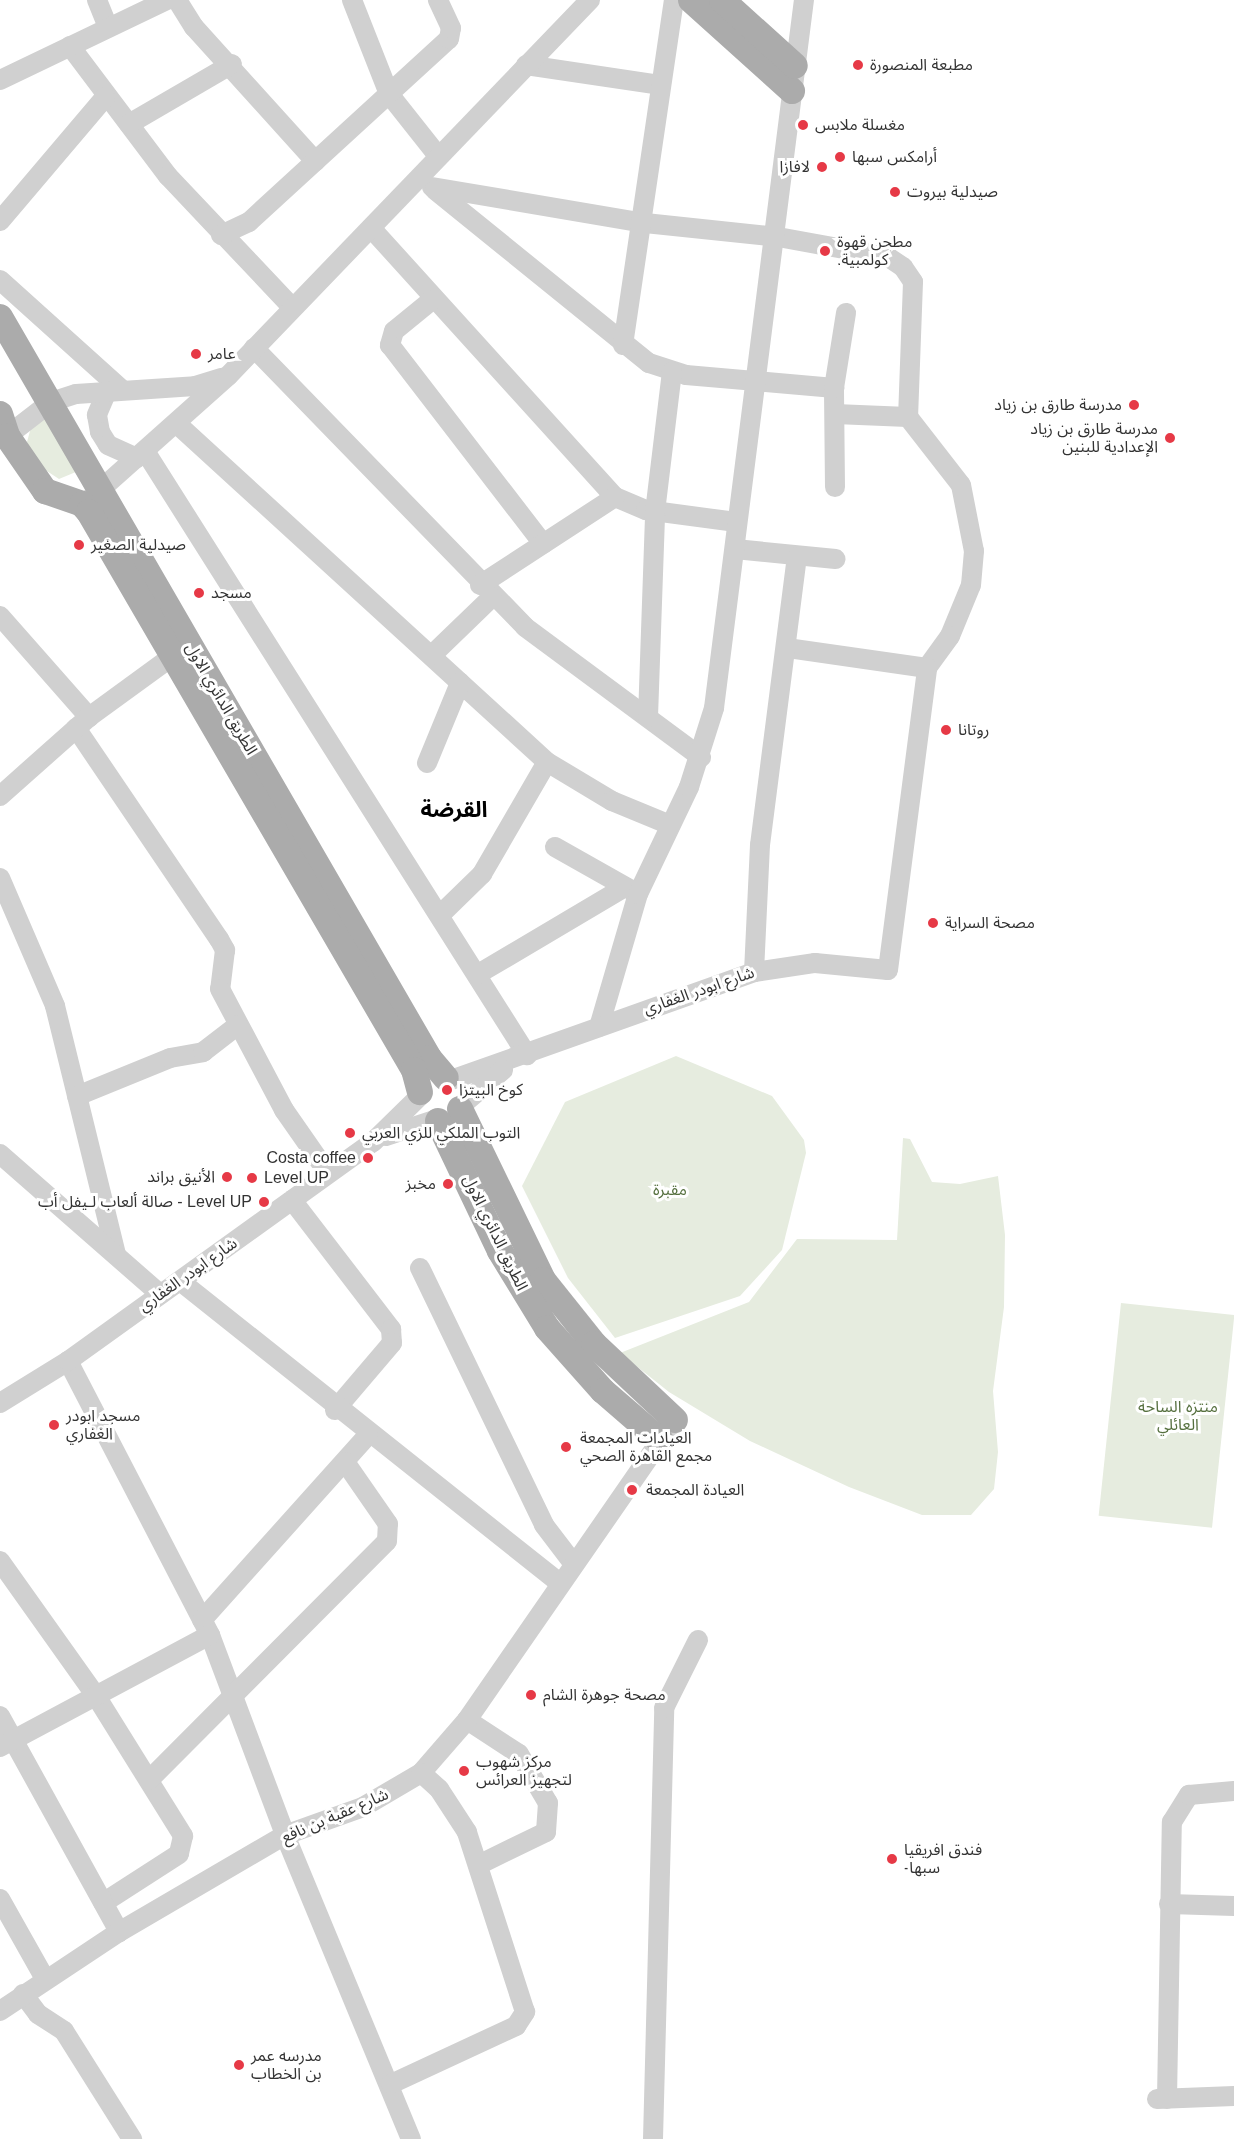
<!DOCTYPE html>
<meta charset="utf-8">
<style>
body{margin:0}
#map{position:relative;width:1234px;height:2139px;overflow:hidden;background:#fff;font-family:Arial,"Noto Sans Arabic",sans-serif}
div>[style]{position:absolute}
.green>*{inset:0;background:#e6ecdf;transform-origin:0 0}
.minor>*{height:20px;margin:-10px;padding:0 10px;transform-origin:10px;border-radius:10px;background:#d0d0d0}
.major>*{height:26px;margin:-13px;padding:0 13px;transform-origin:13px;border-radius:13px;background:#ababab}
.dots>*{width:16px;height:16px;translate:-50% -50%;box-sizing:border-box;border:3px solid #fff;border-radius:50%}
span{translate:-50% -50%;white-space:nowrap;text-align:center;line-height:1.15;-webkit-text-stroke:6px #fff;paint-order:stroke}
.poi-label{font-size:16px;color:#333}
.left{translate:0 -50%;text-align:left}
.right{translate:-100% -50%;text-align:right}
.street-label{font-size:16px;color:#333}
.park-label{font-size:16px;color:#56703f}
.district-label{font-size:22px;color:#000;font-weight:700}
</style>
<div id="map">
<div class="green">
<i style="clip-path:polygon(47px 419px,83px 469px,59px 479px,33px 462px,27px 442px,33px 420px)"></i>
<i style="clip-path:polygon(676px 1056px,772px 1096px,804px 1140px,806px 1153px,782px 1250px,740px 1296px,615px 1338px,568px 1278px,522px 1186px,565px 1102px)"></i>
<i style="clip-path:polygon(903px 1138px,910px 1139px,932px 1182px,960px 1184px,998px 1176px,1005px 1235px,1004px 1307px,993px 1391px,998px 1452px,994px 1489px,971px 1515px,922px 1515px,849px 1487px,750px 1441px,669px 1392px,620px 1353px,749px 1302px,797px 1239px,897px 1240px)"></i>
<i style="left:1121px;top:1303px;width:114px;height:214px;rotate:6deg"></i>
</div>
<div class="minor">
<i style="left:97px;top:0;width:27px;rotate:68deg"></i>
<i style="left:177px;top:0;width:32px;rotate:58deg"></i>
<i style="left:194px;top:27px;width:181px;rotate:47.9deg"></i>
<i style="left:352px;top:0;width:101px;rotate:68.5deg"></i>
<i style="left:389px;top:94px;width:80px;rotate:51.6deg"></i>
<i style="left:70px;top:46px;width:163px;rotate:53deg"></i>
<i style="left:168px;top:176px;width:180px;rotate:46.6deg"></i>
<i style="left:526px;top:65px;width:135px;rotate:8.5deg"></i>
<i style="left:0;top:80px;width:185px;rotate:-25.6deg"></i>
<i style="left:129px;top:124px;width:119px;rotate:-30.2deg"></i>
<i style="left:432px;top:187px;width:216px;rotate:9.6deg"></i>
<i style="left:645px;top:223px;width:134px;rotate:6deg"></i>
<i style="left:778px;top:237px;width:112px;rotate:10.3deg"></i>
<i style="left:888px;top:257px;width:18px;rotate:34deg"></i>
<i style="left:903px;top:267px;width:18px;rotate:56deg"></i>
<i style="left:913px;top:282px;width:135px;rotate:92.1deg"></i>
<i style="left:908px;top:417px;width:86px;rotate:52.1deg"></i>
<i style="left:961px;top:485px;width:67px;rotate:78.9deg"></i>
<i style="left:974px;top:551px;width:34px;rotate:95deg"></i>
<i style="left:971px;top:585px;width:55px;rotate:112.4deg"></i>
<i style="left:950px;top:636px;width:39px;rotate:126deg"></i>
<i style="left:927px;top:668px;width:140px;rotate:-171.8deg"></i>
<i style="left:435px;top:190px;width:275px;rotate:39deg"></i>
<i style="left:649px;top:363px;width:39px;rotate:18deg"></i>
<i style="left:686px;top:375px;width:149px;rotate:5deg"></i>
<i style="left:0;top:221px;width:162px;rotate:-49.7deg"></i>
<i style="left:371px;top:228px;width:363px;rotate:47.8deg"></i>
<i style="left:615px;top:497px;width:34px;rotate:23deg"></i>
<i style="left:646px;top:510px;width:91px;rotate:7.6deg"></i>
<i style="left:221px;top:235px;width:31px;rotate:-25deg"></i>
<i style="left:249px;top:222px;width:271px;rotate:-42.5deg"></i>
<i style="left:449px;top:39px;width:11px;rotate:-80deg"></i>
<i style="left:451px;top:28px;width:31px;rotate:-115deg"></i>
<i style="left:0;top:280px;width:164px;rotate:42deg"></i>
<i style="left:432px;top:300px;width:49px;rotate:140.8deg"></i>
<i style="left:394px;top:331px;width:15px;rotate:106deg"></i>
<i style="left:390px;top:345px;width:251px;rotate:52.4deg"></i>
<i style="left:623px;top:345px;width:349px;rotate:-81.6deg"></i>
<i style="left:254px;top:348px;width:389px;rotate:45.8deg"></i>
<i style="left:525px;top:627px;width:219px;rotate:36.5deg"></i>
<i style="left:107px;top:391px;width:26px;rotate:113deg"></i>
<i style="left:97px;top:415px;width:17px;rotate:80deg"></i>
<i style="left:100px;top:432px;width:15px;rotate:58deg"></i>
<i style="left:108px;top:445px;width:32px;rotate:24deg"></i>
<i style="left:835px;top:414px;width:73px;rotate:2.4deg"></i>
<i style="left:176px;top:423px;width:503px;rotate:42.42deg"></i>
<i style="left:547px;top:762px;width:76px;rotate:31deg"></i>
<i style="left:612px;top:801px;width:63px;rotate:22.5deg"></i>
<i style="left:7px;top:436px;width:56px;rotate:-37.7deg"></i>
<i style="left:51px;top:402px;width:26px;rotate:-18deg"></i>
<i style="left:76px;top:394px;width:119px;rotate:-3.8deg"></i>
<i style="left:195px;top:386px;width:28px;rotate:-17deg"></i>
<i style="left:145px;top:451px;width:715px;rotate:57.69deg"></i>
<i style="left:835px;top:487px;width:99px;rotate:-90.6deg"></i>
<i style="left:834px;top:388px;width:76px;rotate:-80.9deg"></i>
<i style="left:91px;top:498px;width:183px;rotate:-41.7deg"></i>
<i style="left:228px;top:376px;width:522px;rotate:-46.09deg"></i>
<i style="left:735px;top:549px;width:101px;rotate:5.7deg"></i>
<i style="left:480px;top:585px;width:161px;rotate:-33.1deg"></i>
<i style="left:0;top:616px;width:135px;rotate:48.6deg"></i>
<i style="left:432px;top:655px;width:83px;rotate:-44deg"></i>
<i style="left:648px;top:717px;width:205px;rotate:-88deg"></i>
<i style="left:655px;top:512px;width:141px;rotate:-83.1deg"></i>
<i style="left:76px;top:728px;width:255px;rotate:55.9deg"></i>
<i style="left:219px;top:939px;width:13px;rotate:61deg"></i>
<i style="left:225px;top:950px;width:39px;rotate:97deg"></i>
<i style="left:220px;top:989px;width:137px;rotate:62.1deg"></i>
<i style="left:284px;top:1110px;width:77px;rotate:55.1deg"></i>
<i style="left:427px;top:763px;width:87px;rotate:-67.6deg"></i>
<i style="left:0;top:796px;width:119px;rotate:-41.6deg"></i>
<i style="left:89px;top:717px;width:100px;rotate:-36.1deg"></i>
<i style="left:555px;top:847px;width:90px;rotate:29.4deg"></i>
<i style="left:0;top:878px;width:139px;rotate:66.7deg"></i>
<i style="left:55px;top:1006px;width:256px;rotate:76.2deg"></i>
<i style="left:440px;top:915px;width:59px;rotate:-44.3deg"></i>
<i style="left:482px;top:874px;width:129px;rotate:-59.9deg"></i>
<i style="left:754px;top:972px;width:127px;rotate:-87.3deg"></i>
<i style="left:760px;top:845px;width:290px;rotate:-82.7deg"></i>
<i style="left:478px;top:974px;width:171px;rotate:-30.6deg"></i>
<i style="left:599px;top:1027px;width:139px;rotate:-73.7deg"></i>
<i style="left:638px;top:894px;width:119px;rotate:-64.5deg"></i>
<i style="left:689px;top:787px;width:83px;rotate:-72.4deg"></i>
<i style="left:714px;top:708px;width:714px;rotate:-82.76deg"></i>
<i style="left:451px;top:1080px;width:322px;rotate:-19.6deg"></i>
<i style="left:754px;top:972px;width:62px;rotate:-8.4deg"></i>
<i style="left:815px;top:963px;width:73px;rotate:5.5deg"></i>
<i style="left:888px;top:970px;width:305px;rotate:-82.6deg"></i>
<i style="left:77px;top:1096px;width:100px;rotate:-22.2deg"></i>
<i style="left:170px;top:1058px;width:34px;rotate:-10deg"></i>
<i style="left:203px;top:1052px;width:44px;rotate:-37.6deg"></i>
<i style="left:462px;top:1105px;width:54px;rotate:-40.5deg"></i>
<i style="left:386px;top:1136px;width:51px;rotate:-18.4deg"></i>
<i style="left:0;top:1154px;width:213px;rotate:41.2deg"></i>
<i style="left:292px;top:1200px;width:163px;rotate:52.5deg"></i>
<i style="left:391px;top:1329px;width:14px;rotate:86deg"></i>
<i style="left:392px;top:1343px;width:88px;rotate:130.4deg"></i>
<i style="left:420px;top:1268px;width:285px;rotate:64.2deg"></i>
<i style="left:544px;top:1525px;width:48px;rotate:52.7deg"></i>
<i style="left:180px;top:1281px;width:485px;rotate:38.5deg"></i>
<i style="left:68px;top:1361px;width:309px;rotate:62.6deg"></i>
<i style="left:210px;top:1635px;width:214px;rotate:69.4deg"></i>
<i style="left:285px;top:1835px;width:329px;rotate:67.5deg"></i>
<i style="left:0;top:1403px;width:80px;rotate:-31.7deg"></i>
<i style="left:68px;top:1361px;width:375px;rotate:-35.7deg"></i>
<i style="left:373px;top:1142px;width:64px;rotate:-44.4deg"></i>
<i style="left:0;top:1561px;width:166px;rotate:54.6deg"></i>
<i style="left:96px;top:1696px;width:165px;rotate:58.1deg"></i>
<i style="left:183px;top:1836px;width:18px;rotate:103deg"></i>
<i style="left:179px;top:1854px;width:90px;rotate:147.2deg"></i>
<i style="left:202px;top:1620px;width:249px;rotate:-48.1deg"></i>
<i style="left:0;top:1716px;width:247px;rotate:61.1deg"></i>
<i style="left:467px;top:1720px;width:62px;rotate:33.2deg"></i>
<i style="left:519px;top:1754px;width:57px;rotate:59.4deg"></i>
<i style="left:548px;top:1803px;width:29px;rotate:94deg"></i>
<i style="left:546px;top:1832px;width:73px;rotate:154.1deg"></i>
<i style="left:0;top:1747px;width:238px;rotate:-28.1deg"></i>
<i style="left:149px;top:1780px;width:337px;rotate:-45.1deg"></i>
<i style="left:387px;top:1541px;width:17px;rotate:-87deg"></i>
<i style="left:388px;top:1524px;width:75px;rotate:-124.7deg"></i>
<i style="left:0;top:1899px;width:92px;rotate:60.6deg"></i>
<i style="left:1169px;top:1904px;width:65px;rotate:1.8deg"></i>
<i style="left:23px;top:1994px;width:25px;rotate:53deg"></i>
<i style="left:38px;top:2014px;width:31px;rotate:33deg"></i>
<i style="left:64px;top:2031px;width:128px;rotate:57.8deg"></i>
<i style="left:0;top:2011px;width:143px;rotate:-33.6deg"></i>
<i style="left:119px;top:1932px;width:192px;rotate:-30.3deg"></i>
<i style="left:285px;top:1835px;width:83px;rotate:-19.7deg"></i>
<i style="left:363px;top:1807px;width:67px;rotate:-30.4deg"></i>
<i style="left:421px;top:1773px;width:70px;rotate:-49deg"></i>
<i style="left:467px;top:1720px;width:353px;rotate:-55.3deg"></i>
<i style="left:391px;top:2084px;width:138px;rotate:-24.9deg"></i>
<i style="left:516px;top:2026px;width:17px;rotate:-57deg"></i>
<i style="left:525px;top:2012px;width:189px;rotate:-107.9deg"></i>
<i style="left:467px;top:1832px;width:51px;rotate:-123.1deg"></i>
<i style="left:439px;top:1789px;width:24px;rotate:-138deg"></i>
<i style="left:1157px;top:2099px;width:77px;rotate:-2.2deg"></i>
<i style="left:1167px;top:2099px;width:277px;rotate:-89deg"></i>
<i style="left:1172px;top:1822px;width:32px;rotate:-58deg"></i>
<i style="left:1189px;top:1795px;width:45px;rotate:-5.1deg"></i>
<i style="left:653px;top:2139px;width:431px;rotate:-88.5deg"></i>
<i style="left:664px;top:1708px;width:76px;rotate:-63.4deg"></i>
</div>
<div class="major">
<i style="left:691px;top:0;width:136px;rotate:42deg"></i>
<i style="left:722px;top:0;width:98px;rotate:42.1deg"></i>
<i style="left:0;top:317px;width:856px;rotate:59.93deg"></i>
<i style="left:429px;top:1058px;width:26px;rotate:50deg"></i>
<i style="left:0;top:414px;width:23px;rotate:72deg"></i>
<i style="left:7px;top:436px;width:67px;rotate:55.4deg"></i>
<i style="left:45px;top:491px;width:39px;rotate:19deg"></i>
<i style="left:82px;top:504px;width:11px;rotate:49deg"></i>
<i style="left:89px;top:512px;width:646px;rotate:59.78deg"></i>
<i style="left:414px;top:1070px;width:23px;rotate:75deg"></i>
<i style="left:460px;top:1109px;width:190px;rotate:64.1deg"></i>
<i style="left:543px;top:1280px;width:82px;rotate:51.4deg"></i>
<i style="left:594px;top:1344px;width:111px;rotate:43.2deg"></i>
<i style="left:438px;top:1121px;width:144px;rotate:64.5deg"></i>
<i style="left:500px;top:1251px;width:90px;rotate:58.6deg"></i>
<i style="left:547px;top:1328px;width:84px;rotate:48.4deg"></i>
<i style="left:603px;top:1391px;width:77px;rotate:40.8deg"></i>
</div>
<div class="dots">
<i style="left:858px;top:65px;background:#e63946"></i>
<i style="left:803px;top:125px;background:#e63946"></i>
<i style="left:840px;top:157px;background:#e63946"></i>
<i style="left:822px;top:167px;background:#e63946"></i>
<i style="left:895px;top:192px;background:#e63946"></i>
<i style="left:825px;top:251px;background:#e63946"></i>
<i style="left:196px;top:354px;background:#e63946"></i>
<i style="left:1134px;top:405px;background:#e63946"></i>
<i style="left:1170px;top:438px;background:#e63946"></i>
<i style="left:79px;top:545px;background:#e63946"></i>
<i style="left:199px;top:593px;background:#e63946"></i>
<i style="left:946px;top:730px;background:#e63946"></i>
<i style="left:933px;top:923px;background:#e63946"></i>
<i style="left:447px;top:1090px;background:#e63946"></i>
<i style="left:350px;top:1133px;background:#e63946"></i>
<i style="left:368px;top:1158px;background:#e63946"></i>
<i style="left:227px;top:1177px;background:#e63946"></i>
<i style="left:252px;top:1178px;background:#e63946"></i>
<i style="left:448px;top:1184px;background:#e63946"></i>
<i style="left:264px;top:1202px;background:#e63946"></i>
<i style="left:54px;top:1425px;background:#e63946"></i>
<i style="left:566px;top:1447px;background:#e63946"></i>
<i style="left:632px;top:1490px;background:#e63946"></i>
<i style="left:531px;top:1695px;background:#e63946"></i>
<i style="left:464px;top:1771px;background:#e63946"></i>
<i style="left:892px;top:1859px;background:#e63946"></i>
<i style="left:239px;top:2065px;background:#e63946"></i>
</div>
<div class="poi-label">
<span class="left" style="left:870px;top:65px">مطبعة المنصورة</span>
<span class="left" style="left:815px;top:125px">مغسلة ملابس</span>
<span class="left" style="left:852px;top:157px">أرامكس سبها</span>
<span class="right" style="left:810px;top:167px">لافازا</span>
<span class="left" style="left:907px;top:192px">صيدلية بيروت</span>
<span class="left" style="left:837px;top:251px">مطحن قهوة<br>.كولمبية</span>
<span class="left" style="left:208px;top:354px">عامر</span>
<span class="right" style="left:1122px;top:405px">مدرسة طارق بن زياد</span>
<span class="right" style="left:1158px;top:438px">مدرسة طارق بن زياد<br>الإعدادية للبنين</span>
<span class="left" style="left:91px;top:545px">صيدلية الصغير</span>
<span class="left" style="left:211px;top:593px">مسجد</span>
<span class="left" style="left:958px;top:730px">روتانا</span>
<span class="left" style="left:945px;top:923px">مصحة السراية</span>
<span class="left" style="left:459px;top:1090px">كوخ البيتزا</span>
<span class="left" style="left:362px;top:1133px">التوب الملكي للزي العربي</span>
<span class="right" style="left:356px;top:1158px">Costa coffee</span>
<span class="right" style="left:215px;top:1177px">الأنيق براند</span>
<span class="left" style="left:264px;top:1178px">Level UP</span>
<span class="right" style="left:436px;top:1184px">مخبز</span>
<span class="right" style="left:252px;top:1202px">صالة ألعاب لـيفل أب - Level UP</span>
<span class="left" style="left:66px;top:1425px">مسجد ابودر<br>الغفاري</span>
<span class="left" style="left:580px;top:1447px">العيادات المجمعة<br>مجمع القاهرة الصحي</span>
<span class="left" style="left:646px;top:1490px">العيادة المجمعة</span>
<span class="left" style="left:543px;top:1695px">مصحة جوهرة الشام</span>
<span class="left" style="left:476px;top:1771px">مركز شهوب<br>لتجهيز العرائس</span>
<span class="left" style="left:904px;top:1859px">فندق افريقيا<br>-سبها</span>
<span class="left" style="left:251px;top:2065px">مدرسه عمر<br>بن الخطاب</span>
</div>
<div class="street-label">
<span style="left:221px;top:699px;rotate:60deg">الطريق الدائري الاول</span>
<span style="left:699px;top:991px;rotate:-19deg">شارع ابودر الغفاري</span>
<span style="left:495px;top:1233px;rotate:64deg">الطريق الدائري الاول</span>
<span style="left:188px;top:1275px;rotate:-35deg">شارع ابودر الغفاري</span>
<span style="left:335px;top:1816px;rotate:-23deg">شارع عقبة بن نافع</span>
</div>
<div class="park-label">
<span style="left:670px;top:1190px">مقبرة</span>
<span style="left:1178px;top:1416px">منتزه الساحة<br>العائلي</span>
</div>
<div class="district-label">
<span style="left:454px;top:810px">القرضة</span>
</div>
</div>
